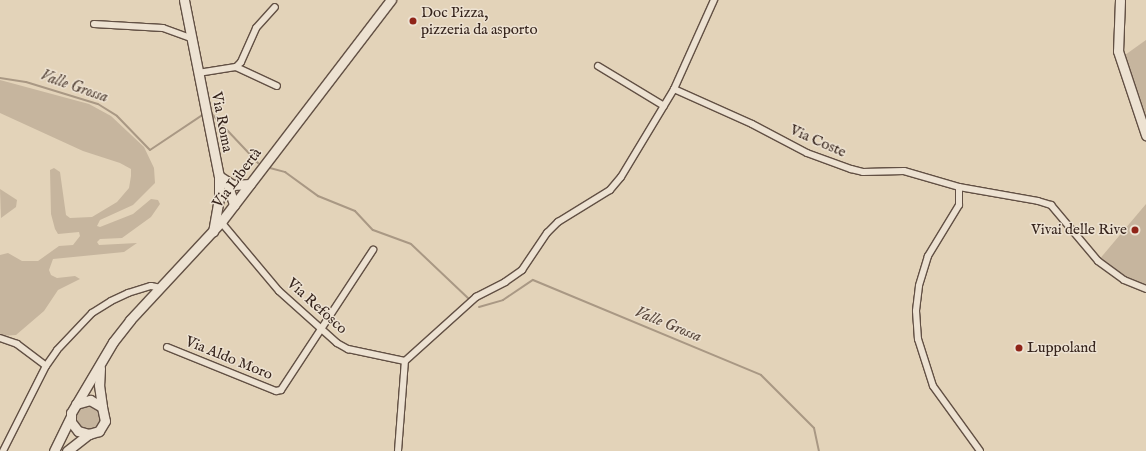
<!DOCTYPE html>
<meta charset="utf-8">
<style>
body{margin:0}
#map{position:relative;width:1146px;height:451px;overflow:hidden;background:#e3d3b9;font-family:"IM FELL English",serif}
div>[style]{position:absolute}
.green>*{inset:0;background:#c6b59e}
.round{border-radius:50%}
.stream>*{height:2px;margin:-1px;padding:0 1px;transform-origin:1px;border-radius:1px;background:#a99884}
.roads{filter:drop-shadow(1px 0 #625044) drop-shadow(-1px 0 #625044) drop-shadow(0 1px #625044) drop-shadow(0 -1px #625044)}
.street>*{height:6px;margin:-3px;padding:0 3px;transform-origin:3px;border-radius:3px;background:#ede2d2}
.secondary>*{height:9px;margin:-4.5px;padding:0 4.5px;transform-origin:4.5px;border-radius:4.5px;background:#ede2d2}
.dots>*{width:11px;height:11px;translate:-50% -50%;box-sizing:border-box;border:2px solid #ede2d2;border-radius:50%}
span{translate:-50% -50%;white-space:nowrap;text-align:center;line-height:1.15;-webkit-text-stroke:3px #ede2d2;paint-order:stroke}
.poi-label{font-size:15px;color:#37251d}
.left{translate:0 -50%;text-align:left}
.right{translate:-100% -50%;text-align:right}
.street-label{font-size:15px;color:#37251d}
.water-label{font-size:16px;color:#59483c;font-style:italic}
</style>
<div id="map">
<div class="green">
<i style="clip-path:polygon(1146px 40px,1146px 115px,1125px 55px)"></i>
<i style="clip-path:polygon(0 80px,89px 104px,111px 116px,144px 147px,154px 168px,155px 183px,133px 205px,100px 220px,97px 226px,100px 227px,133px 214px,151px 199px,158px 200px,160px 204px,151px 217px,122px 238px,100px 239px,97px 242px,99px 245px,137px 243px,124px 252px,53px 259px,49px 270px,51px 275px,57px 278px,75px 276px,80px 279px,58px 290px,44px 311px,16px 335px,0 336px,0 255px,8px 253px,22px 261px,38px 261px,59px 246px,73px 245px,80px 236px,79px 232px,58px 234px,55px 229px,51px 214px,50px 170px,54px 168px,60px 172px,66px 215px,70px 218px,92px 217px,117px 202px,129px 188px,131px 176px,131px 169px,120px 163px,83px 151px,0 113px)"></i>
<i style="clip-path:polygon(0 189px,17px 200px,16px 207px,1px 218px)"></i>
<i style="clip-path:polygon(1146px 204px,1146px 286px,1124px 280px,1098px 261px)"></i>
<i class="round" style="left:76px;top:405px;width:24px;height:24px"></i>
</div>
<div class="stream">
<i style="left:0;top:78px;width:26px;rotate:9deg"></i>
<i style="left:26px;top:82px;width:75px;rotate:17deg"></i>
<i style="left:98px;top:104px;width:22px;rotate:32deg"></i>
<i style="left:117px;top:116px;width:47px;rotate:45.9deg"></i>
<i style="left:150px;top:150px;width:65px;rotate:-33.7deg"></i>
<i style="left:210px;top:112px;width:70px;rotate:46.7deg"></i>
<i style="left:270px;top:168px;width:16px;rotate:15deg"></i>
<i style="left:285px;top:172px;width:41px;rotate:36deg"></i>
<i style="left:318px;top:196px;width:40px;rotate:22deg"></i>
<i style="left:355px;top:211px;width:26px;rotate:47deg"></i>
<i style="left:373px;top:230px;width:40px;rotate:20.2deg"></i>
<i style="left:411px;top:244px;width:81px;rotate:43.5deg"></i>
<i style="left:479px;top:307px;width:25px;rotate:-16deg"></i>
<i style="left:503px;top:300px;width:36px;rotate:-34deg"></i>
<i style="left:533px;top:280px;width:247px;rotate:22.6deg"></i>
<i style="left:761px;top:375px;width:75px;rotate:45deg"></i>
<i style="left:814px;top:428px;width:24px;rotate:78deg"></i>
</div>
<div class="roads">
<div class="street">
<i style="left:94px;top:24px;width:69px;rotate:3.3deg"></i>
<i style="left:163px;top:28px;width:30px;rotate:20deg"></i>
<i style="left:598px;top:66px;width:77px;rotate:31.2deg"></i>
<i style="left:236px;top:67px;width:45px;rotate:24.9deg"></i>
<i style="left:198px;top:73px;width:38px;rotate:-9deg"></i>
<i style="left:236px;top:67px;width:7px;rotate:-45deg"></i>
<i style="left:241px;top:62px;width:37px;rotate:-66deg"></i>
<i style="left:256px;top:28px;width:28px;rotate:-48deg"></i>
<i style="left:674px;top:89px;width:85px;rotate:24.2deg"></i>
<i style="left:752px;top:124px;width:62px;rotate:27.8deg"></i>
<i style="left:807px;top:153px;width:47px;rotate:20deg"></i>
<i style="left:851px;top:169px;width:12px;rotate:14deg"></i>
<i style="left:863px;top:172px;width:41px;rotate:-1.4deg"></i>
<i style="left:904px;top:171px;width:57px;rotate:16.2deg"></i>
<i style="left:959px;top:187px;width:80px;rotate:10deg"></i>
<i style="left:1038px;top:201px;width:14px;rotate:17deg"></i>
<i style="left:1051px;top:205px;width:73px;rotate:50deg"></i>
<i style="left:1098px;top:261px;width:32px;rotate:36deg"></i>
<i style="left:1124px;top:280px;width:24px;rotate:22deg"></i>
<i style="left:959px;top:187px;width:18px;rotate:90deg"></i>
<i style="left:959px;top:205px;width:60px;rotate:121.3deg"></i>
<i style="left:928px;top:256px;width:31px;rotate:107deg"></i>
<i style="left:919px;top:286px;width:25px;rotate:97deg"></i>
<i style="left:916px;top:311px;width:28px;rotate:86deg"></i>
<i style="left:918px;top:339px;width:49px;rotate:72.3deg"></i>
<i style="left:933px;top:386px;width:80px;rotate:54.1deg"></i>
<i style="left:221px;top:222px;width:90px;rotate:50deg"></i>
<i style="left:279px;top:291px;width:78px;rotate:41.9deg"></i>
<i style="left:337px;top:343px;width:13px;rotate:29deg"></i>
<i style="left:348px;top:349px;width:58px;rotate:11.9deg"></i>
<i style="left:0;top:338px;width:18px;rotate:19deg"></i>
<i style="left:17px;top:344px;width:36px;rotate:37deg"></i>
<i style="left:167px;top:347px;width:118px;rotate:22deg"></i>
<i style="left:276px;top:391px;width:5px;rotate:-11deg"></i>
<i style="left:281px;top:390px;width:168px;rotate:-56.7deg"></i>
<i style="left:405px;top:361px;width:96px;rotate:-42deg"></i>
<i style="left:476px;top:297px;width:33px;rotate:-27deg"></i>
<i style="left:505px;top:282px;width:21px;rotate:-35deg"></i>
<i style="left:522px;top:270px;width:45px;rotate:-56deg"></i>
<i style="left:547px;top:233px;width:16px;rotate:-45deg"></i>
<i style="left:558px;top:222px;width:61px;rotate:-31.6deg"></i>
<i style="left:610px;top:190px;width:17px;rotate:-50deg"></i>
<i style="left:621px;top:177px;width:103px;rotate:-58.9deg"></i>
<i style="left:674px;top:89px;width:98px;rotate:-65.8deg"></i>
<i style="left:3px;top:451px;width:95px;rotate:-63.2deg"></i>
<i style="left:46px;top:366px;width:19px;rotate:-55deg"></i>
<i style="left:57px;top:350px;width:51px;rotate:-46.6deg"></i>
<i style="left:92px;top:313px;width:22px;rotate:-32deg"></i>
<i style="left:111px;top:301px;width:19px;rotate:-25deg"></i>
<i style="left:128px;top:293px;width:24px;rotate:-17deg"></i>
<i style="left:151px;top:286px;width:10px;rotate:11deg"></i>
<i style="left:398px;top:451px;width:90px;rotate:-85.6deg"></i>
</div>
<div class="secondary">
<i style="left:184px;top:0;width:179px;rotate:78.8deg"></i>
<i style="left:219px;top:176px;width:22px;rotate:90deg"></i>
<i style="left:219px;top:198px;width:34px;rotate:100deg"></i>
<i style="left:1120px;top:0;width:51px;rotate:92.2deg"></i>
<i style="left:1118px;top:51px;width:89px;rotate:71.6deg"></i>
<i style="left:219px;top:176px;width:17px;rotate:33deg"></i>
<i style="left:233px;top:185px;width:17px;rotate:-3deg"></i>
<i style="left:227px;top:183px;width:23px;rotate:72deg"></i>
<i style="left:100px;top:368px;width:17px;rotate:93deg"></i>
<i style="left:99px;top:385px;width:22px;rotate:82deg"></i>
<i style="left:76px;top:404px;width:15px;rotate:-16deg"></i>
<i style="left:90px;top:400px;width:14px;rotate:30deg"></i>
<i style="left:102px;top:407px;width:14px;rotate:78deg"></i>
<i style="left:105px;top:421px;width:12px;rotate:121deg"></i>
<i style="left:99px;top:431px;width:10px;rotate:163deg"></i>
<i style="left:89px;top:434px;width:11px;rotate:-165deg"></i>
<i style="left:78px;top:431px;width:11px;rotate:-128deg"></i>
<i style="left:71px;top:422px;width:9px;rotate:-90deg"></i>
<i style="left:71px;top:413px;width:82px;rotate:-59.4deg"></i>
<i style="left:113px;top:342px;width:28px;rotate:-52deg"></i>
<i style="left:130px;top:320px;width:134px;rotate:-47.1deg"></i>
<i style="left:221px;top:222px;width:280px;rotate:-52.6deg"></i>
<i style="left:54px;top:451px;width:39px;rotate:-64deg"></i>
<i style="left:67px;top:451px;width:28px;rotate:-38deg"></i>
</div>
</div>
<div class="dots">
<i style="left:413px;top:21px;background:#8f2418"></i>
<i style="left:1135px;top:230px;background:#8f2418"></i>
<i style="left:1019px;top:348px;background:#8f2418"></i>
</div>
<div class="poi-label">
<span class="left" style="left:421px;top:21px">Doc Pizza,<br>pizzeria da asporto</span>
<span class="right" style="left:1127px;top:230px">Vivai delle Rive</span>
<span class="left" style="left:1027px;top:348px">Luppoland</span>
</div>
<div class="street-label">
<span style="left:222px;top:122px;rotate:79deg">Via Roma</span>
<span style="left:818px;top:141px;rotate:24deg">Via Coste</span>
<span style="left:237px;top:178px;rotate:-53deg">Via Libertà</span>
<span style="left:317px;top:306px;rotate:42deg">Via Refosco</span>
<span style="left:229px;top:358px;rotate:22deg">Via Aldo Moro</span>
</div>
<div class="water-label">
<span style="left:74px;top:87px;rotate:19deg">Valle Grossa</span>
<span style="left:668px;top:325px;rotate:22deg">Valle Grossa</span>
</div>
</div>
